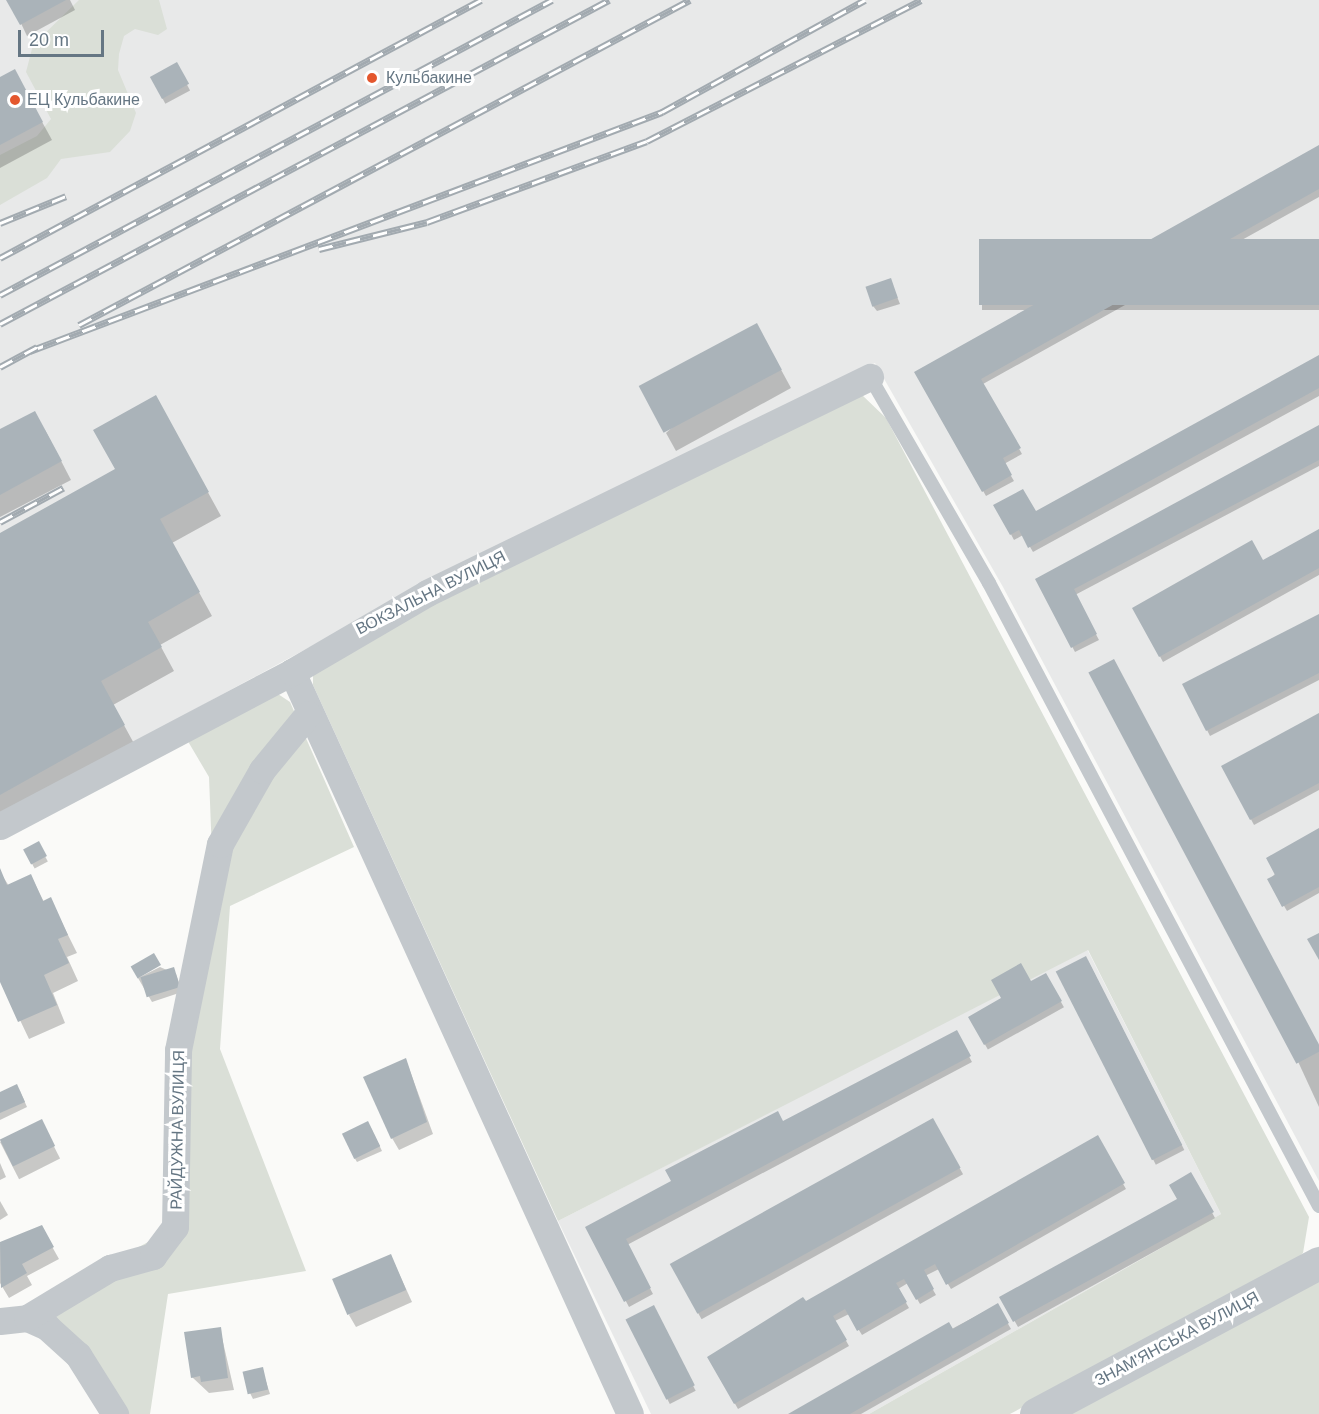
<!DOCTYPE html>
<meta charset="utf-8">
<style>
body{margin:0}
#map{position:relative;width:1319px;height:1414px;overflow:hidden;background:#fafaf8;font-family:Helvetica,sans-serif}
div>[style]{position:absolute}
.built>*{inset:0;background:#e8e9e9}
.green>*{inset:0;background:#dadfd7}
.shadow>*{inset:0;background:#0003;transform-origin:0 0}
.building>*{inset:0;background:#aab3b9;transform-origin:0 0}
.service>*{height:14px;margin:-7px;padding:0 7px;transform-origin:7px;border-radius:7px;background:#c3c8cc}
.minor>*{height:27px;margin:-13.5px;padding:0 13.5px;transform-origin:13.5px;border-radius:13.5px;background:#c3c8cc}
.tertiary>*{height:33px;margin:-16.5px;padding:0 16.5px;transform-origin:16.5px;border-radius:16.5px;background:#c3c8cc}
.rail>*{height:7px;margin-top:-3.5px;transform-origin:0;background:repeating-linear-gradient(90deg,#fff 0 14px,#a2aab0 0 28px);box-sizing:border-box;border-block:2px solid #a2aab0}
.dots>*{width:16px;height:16px;translate:-50% -50%;box-sizing:border-box;border:3px solid #fff;border-radius:50%}
span{translate:-50% -50%;white-space:nowrap;text-align:center;line-height:1.15;-webkit-text-stroke:6px #fff;paint-order:stroke}
.poi-label{font-size:16px;color:#657683}
.left{translate:0 -50%;text-align:left}
.street-label{font-size:16px;color:#657683}
.scale{position:absolute;left:18px;top:30px;width:86px;height:27px;box-sizing:border-box;border:3px solid #657683;border-top:0;padding-left:8px;font-size:18px;line-height:21px;white-space:nowrap;color:#657683;-webkit-text-stroke:4px #fff;paint-order:stroke}
</style>
<div id="map">
<div class="built">
<i style="clip-path:polygon(0 0,1319px 0,1319px 1181px,1003px 587px,875px 363px,422px 586px,0 815px)"></i>
<i style="clip-path:polygon(1087px 949px,1221px 1214px,869px 1414px,651px 1414px,558px 1221px)"></i>
</div>
<div class="green">
<i style="clip-path:polygon(79px 0,159px 0,167px 29px,158px 35px,135px 29px,124px 36px,119px 54px,118px 70px,136px 113px,130px 131px,110px 152px,61px 159px,47px 178px,0 205px,0 155px,37px 136px,51px 119px,26px 72px,33px 45px)"></i>
<i style="clip-path:polygon(862px 395px,886px 418px,1309px 1217px,1303px 1253px,1289px 1266px,1010px 1414px,869px 1414px,1221px 1214px,1088px 950px,558px 1221px,313px 685px,313px 672px,431px 598px)"></i>
<i style="clip-path:polygon(275px 692px,290px 702px,354px 847px,230px 906px,220px 1049px,306px 1271px,168px 1294px,150px 1414px,126px 1414px,32px 1305px,161px 1235px,212px 854px,209px 777px,186px 738px)"></i>
<i style="clip-path:polygon(1319px 1278px,1319px 1414px,1066px 1414px)"></i>
</div>
<div class="shadow">
<i style="clip-path:polygon(10px 0,70px 0,75px 10px,27px 36px)"></i>
<i style="left:176px;top:64px;width:30px;height:28px;rotate:62deg"></i>
<i style="clip-path:polygon(0 79px,24px 89px,52px 140px,0 168px)"></i>
<i style="clip-path:polygon(1319px 148px,1319px 197px,983px 384px,1022px 454px,1004px 464px,1014px 481px,986px 496px,916px 373px)"></i>
<i style="left:1319px;top:240px;width:70px;height:337px;rotate:90deg"></i>
<i style="clip-path:polygon(890px 279px,900px 304px,877px 311px,873px 306px)"></i>
<i style="clip-path:polygon(766px 342px,791px 388px,676px 451px,666px 433px)"></i>
<i style="clip-path:polygon(1319px 358px,1319px 396px,1033px 552px,1023px 535px,1014px 540px,996px 506px,1035px 513px)"></i>
<i style="clip-path:polygon(168px 420px,221px 516px,172px 543px,212px 616px,160px 645px,174px 671px,113px 705px,137px 749px,0 825px,0 535px,117px 470px)"></i>
<i style="clip-path:polygon(1319px 427px,1319px 466px,1075px 595px,1099px 640px,1075px 652px,1037px 579px)"></i>
<i style="clip-path:polygon(45px 430px,71px 480px,0 517px,0 431px)"></i>
<i style="clip-path:polygon(1319px 531px,1319px 575px,1163px 662px,1134px 608px,1263px 562px)"></i>
<i style="clip-path:polygon(1319px 616px,1319px 680px,1210px 736px,1184px 684px)"></i>
<i style="clip-path:polygon(1113px 661px,1319px 1050px,1319px 1107px)"></i>
<i style="clip-path:polygon(1319px 715px,1319px 790px,1254px 825px,1223px 766px)"></i>
<i style="clip-path:polygon(1319px 830px,1319px 893px,1287px 911px,1269px 880px)"></i>
<i style="left:38px;top:843px;width:21px;height:15px;rotate:62deg"></i>
<i style="clip-path:polygon(0 872px,9px 886px,31px 876px,44px 902px,50px 899px,77px 953px,67px 957px,78px 981px,53px 993px,65px 1023px,29px 1039px,0 978px)"></i>
<i style="left:1089px;top:963px;width:210px;height:32px;rotate:63deg"></i>
<i style="clip-path:polygon(160px 967px,176px 974px,182px 992px,152px 1002px,138px 978px)"></i>
<i style="left:1046px;top:975px;width:37px;height:87px;rotate:61deg"></i>
<i style="clip-path:polygon(956px 1032px,972px 1062px,627px 1245px,653px 1294px,629px 1307px,587px 1228px)"></i>
<i style="clip-path:polygon(406px 1060px,433px 1134px,399px 1150px,392px 1138px)"></i>
<i style="clip-path:polygon(20px 1091px,27px 1107px,0 1120px,0 1093px)"></i>
<i style="left:933px;top:1120px;width:62px;height:299px;rotate:61deg"></i>
<i style="left:41px;top:1121px;width:42px;height:46px;rotate:63deg"></i>
<i style="clip-path:polygon(371px 1128px,382px 1151px,357px 1162px,354px 1157px)"></i>
<i style="clip-path:polygon(1097px 1138px,1126px 1189px,951px 1289px,939px 1269px,925px 1276px,936px 1295px,920px 1304px,908px 1283px,898px 1289px,909px 1308px,862px 1335px,849px 1314px,835px 1321px,849px 1346px,738px 1409px,709px 1358px)"></i>
<i style="clip-path:polygon(0 1163px,6px 1177px,0 1180px)"></i>
<i style="clip-path:polygon(1191px 1174px,1215px 1218px,1018px 1327px,1001px 1297px,1179px 1199px)"></i>
<i style="clip-path:polygon(0 1201px,8px 1215px,0 1220px)"></i>
<i style="clip-path:polygon(41px 1227px,59px 1259px,27px 1276px,32px 1285px,9px 1298px,0 1283px,0 1244px)"></i>
<i style="clip-path:polygon(391px 1256px,412px 1302px,356px 1327px,349px 1315px)"></i>
<i style="clip-path:polygon(997px 1305px,1011px 1329px,861px 1414px,791px 1414px)"></i>
<i style="left:653px;top:1307px;width:94px;height:29px;rotate:63deg"></i>
<i style="clip-path:polygon(220px 1329px,234px 1390px,209px 1393px,192px 1377px)"></i>
<i style="clip-path:polygon(262px 1369px,270px 1394px,253px 1399px,250px 1393px)"></i>
</div>
<div class="building">
<i style="clip-path:polygon(6px 0,66px 0,20px 25px)"></i>
<i style="left:177px;top:62px;width:25px;height:31px;rotate:61deg"></i>
<i style="clip-path:polygon(15px 69px,43px 122px,0 145px,0 77px)"></i>
<i style="clip-path:polygon(1319px 145px,1319px 189px,981px 379px,1021px 448px,1003px 458px,1012px 475px,982px 492px,914px 372px)"></i>
<i style="left:1319px;top:239px;width:66px;height:340px;rotate:90deg"></i>
<i style="left:891px;top:278px;width:21px;height:27px;rotate:71deg"></i>
<i style="left:757px;top:323px;width:53px;height:134px;rotate:62deg"></i>
<i style="clip-path:polygon(1319px 355px,1319px 388px,1028px 548px,1019px 530px,1010px 535px,993px 505px,1023px 489px,1036px 511px)"></i>
<i style="clip-path:polygon(156px 395px,209px 492px,160px 519px,200px 592px,148px 622px,162px 647px,101px 681px,125px 725px,0 795px,0 533px,115px 469px,93px 430px)"></i>
<i style="clip-path:polygon(35px 411px,62px 461px,0 495px,0 429px)"></i>
<i style="clip-path:polygon(1319px 425px,1319px 460px,1074px 589px,1097px 634px,1071px 648px,1035px 579px)"></i>
<i style="clip-path:polygon(1319px 529px,1319px 568px,1159px 657px,1132px 608px,1252px 540px,1263px 560px)"></i>
<i style="clip-path:polygon(1319px 614px,1319px 673px,1206px 731px,1182px 684px)"></i>
<i style="left:1114px;top:659px;width:443px;height:29px;rotate:62deg"></i>
<i style="clip-path:polygon(1319px 713px,1319px 783px,1250px 820px,1221px 766px)"></i>
<i style="clip-path:polygon(1319px 828px,1319px 887px,1282px 907px,1267px 879px,1275px 875px,1266px 858px)"></i>
<i style="left:39px;top:841px;width:17px;height:18px;rotate:62deg"></i>
<i style="clip-path:polygon(0 868px,7px 885px,31px 874px,43px 901px,51px 897px,68px 935px,58px 939px,69px 963px,44px 975px,57px 1005px,18px 1022px,0 982px)"></i>
<i style="clip-path:polygon(1319px 933px,1319px 960px,1307px 939px)"></i>
<i style="left:154px;top:953px;width:14px;height:27px;rotate:60deg"></i>
<i style="left:1086px;top:956px;width:212px;height:34px;rotate:63deg"></i>
<i style="clip-path:polygon(1021px 963px,1031px 981px,1046px 973px,1062px 1001px,984px 1045px,968px 1017px,1001px 998px,991px 980px)"></i>
<i style="left:174px;top:967px;width:21px;height:35px;rotate:73deg"></i>
<i style="clip-path:polygon(957px 1030px,971px 1056px,626px 1239px,651px 1288px,624px 1302px,585px 1227px,671px 1181px,665px 1170px,778px 1111px,783px 1121px)"></i>
<i style="clip-path:polygon(406px 1058px,427px 1122px,391px 1139px,363px 1077px)"></i>
<i style="clip-path:polygon(17px 1084px,25px 1102px,0 1113px,0 1092px)"></i>
<i style="left:933px;top:1118px;width:57px;height:301px;rotate:61deg"></i>
<i style="left:42px;top:1119px;width:30px;height:47px;rotate:64deg"></i>
<i style="left:368px;top:1121px;width:28px;height:29px;rotate:64deg"></i>
<i style="clip-path:polygon(1098px 1135px,1125px 1183px,946px 1285px,935px 1264px,924px 1270px,934px 1289px,916px 1300px,904px 1279px,896px 1283px,907px 1302px,857px 1331px,845px 1309px,833px 1316px,847px 1340px,734px 1404px,707px 1357px,803px 1297px,806px 1301px)"></i>
<i style="clip-path:polygon(1191px 1172px,1214px 1212px,1013px 1322px,999px 1297px,1177px 1199px,1169px 1185px)"></i>
<i style="clip-path:polygon(42px 1225px,54px 1247px,22px 1264px,27px 1273px,1px 1288px,0 1242px)"></i>
<i style="left:391px;top:1254px;width:39px;height:64px;rotate:67deg"></i>
<i style="clip-path:polygon(998px 1303px,1009px 1323px,850px 1414px,788px 1414px,949px 1322px,953px 1329px)"></i>
<i style="left:654px;top:1305px;width:90px;height:32px;rotate:63deg"></i>
<i style="clip-path:polygon(221px 1327px,228px 1378px,201px 1382px,200px 1376px,191px 1378px,184px 1332px)"></i>
<i style="left:263px;top:1367px;width:23px;height:21px;rotate:77deg"></i>
</div>
<div class="service">
<i style="left:870px;top:377px;width:238px;rotate:60deg"></i>
<i style="left:989px;top:583px;width:705px;rotate:62.09deg"></i>
</div>
<div class="minor">
<i style="left:292px;top:672px;width:815px;rotate:65.51deg"></i>
<i style="left:0;top:826px;width:330px;rotate:-27.8deg"></i>
<i style="left:292px;top:672px;width:156px;rotate:-30.3deg"></i>
<i style="left:427px;top:593px;width:493px;rotate:-26deg"></i>
<i style="left:27px;top:1318px;width:22px;rotate:24deg"></i>
<i style="left:47px;top:1327px;width:42px;rotate:42.1deg"></i>
<i style="left:78px;top:1355px;width:70px;rotate:57.9deg"></i>
<i style="left:0;top:1321px;width:27px;rotate:-6deg"></i>
<i style="left:27px;top:1318px;width:97px;rotate:-31.1deg"></i>
<i style="left:110px;top:1268px;width:45px;rotate:-15.6deg"></i>
<i style="left:153px;top:1256px;width:36px;rotate:-53deg"></i>
<i style="left:175px;top:1227px;width:177px;rotate:-89deg"></i>
<i style="left:178px;top:1050px;width:210px;rotate:-78.5deg"></i>
<i style="left:220px;top:844px;width:85px;rotate:-60.4deg"></i>
<i style="left:262px;top:770px;width:72px;rotate:-50.6deg"></i>
</div>
<div class="tertiary">
<i style="left:1036px;top:1414px;width:321px;rotate:-28.1deg"></i>
</div>
<div class="rail">
<i style="left:0;top:223px;width:71px;rotate:-22.2deg"></i>
<i style="left:319px;top:249px;width:111px;rotate:-14deg"></i>
<i style="left:427px;top:222px;width:234px;rotate:-20.2deg"></i>
<i style="left:647px;top:141px;width:308px;rotate:-27.2deg"></i>
<i style="left:0;top:258px;width:546px;rotate:-28.21deg"></i>
<i style="left:0;top:295px;width:626px;rotate:-28.12deg"></i>
<i style="left:0;top:324px;width:690px;rotate:-28.01deg"></i>
<i style="left:79px;top:325px;width:692px;rotate:-28.01deg"></i>
<i style="left:30px;top:351px;width:676px;rotate:-20.71deg"></i>
<i style="left:662px;top:112px;width:232px;rotate:-28.9deg"></i>
<i style="left:0;top:367px;width:42px;rotate:-28.4deg"></i>
<i style="left:0;top:522px;width:72px;rotate:-28.4deg"></i>
</div>
<div class="dots">
<i style="left:372px;top:78px;background:#e4572e"></i>
<i style="left:15px;top:100px;background:#e4572e"></i>
</div>
<div class="poi-label">
<span class="left" style="left:386px;top:78px">Кульбакине</span>
<span class="left" style="left:27px;top:100px">ЕЦ Кульбакине</span>
</div>
<div class="street-label">
<span style="left:431px;top:593px;rotate:-27deg">ВОКЗАЛЬНА ВУЛИЦЯ</span>
<span style="left:178px;top:1130px;rotate:-89deg">РАЙДУЖНА ВУЛИЦЯ</span>
<span style="left:1177px;top:1339px;rotate:-28deg">ЗНАМ'ЯНСЬКА ВУЛИЦЯ</span>
</div>
<div class="scale">20 m</div>
</div>
